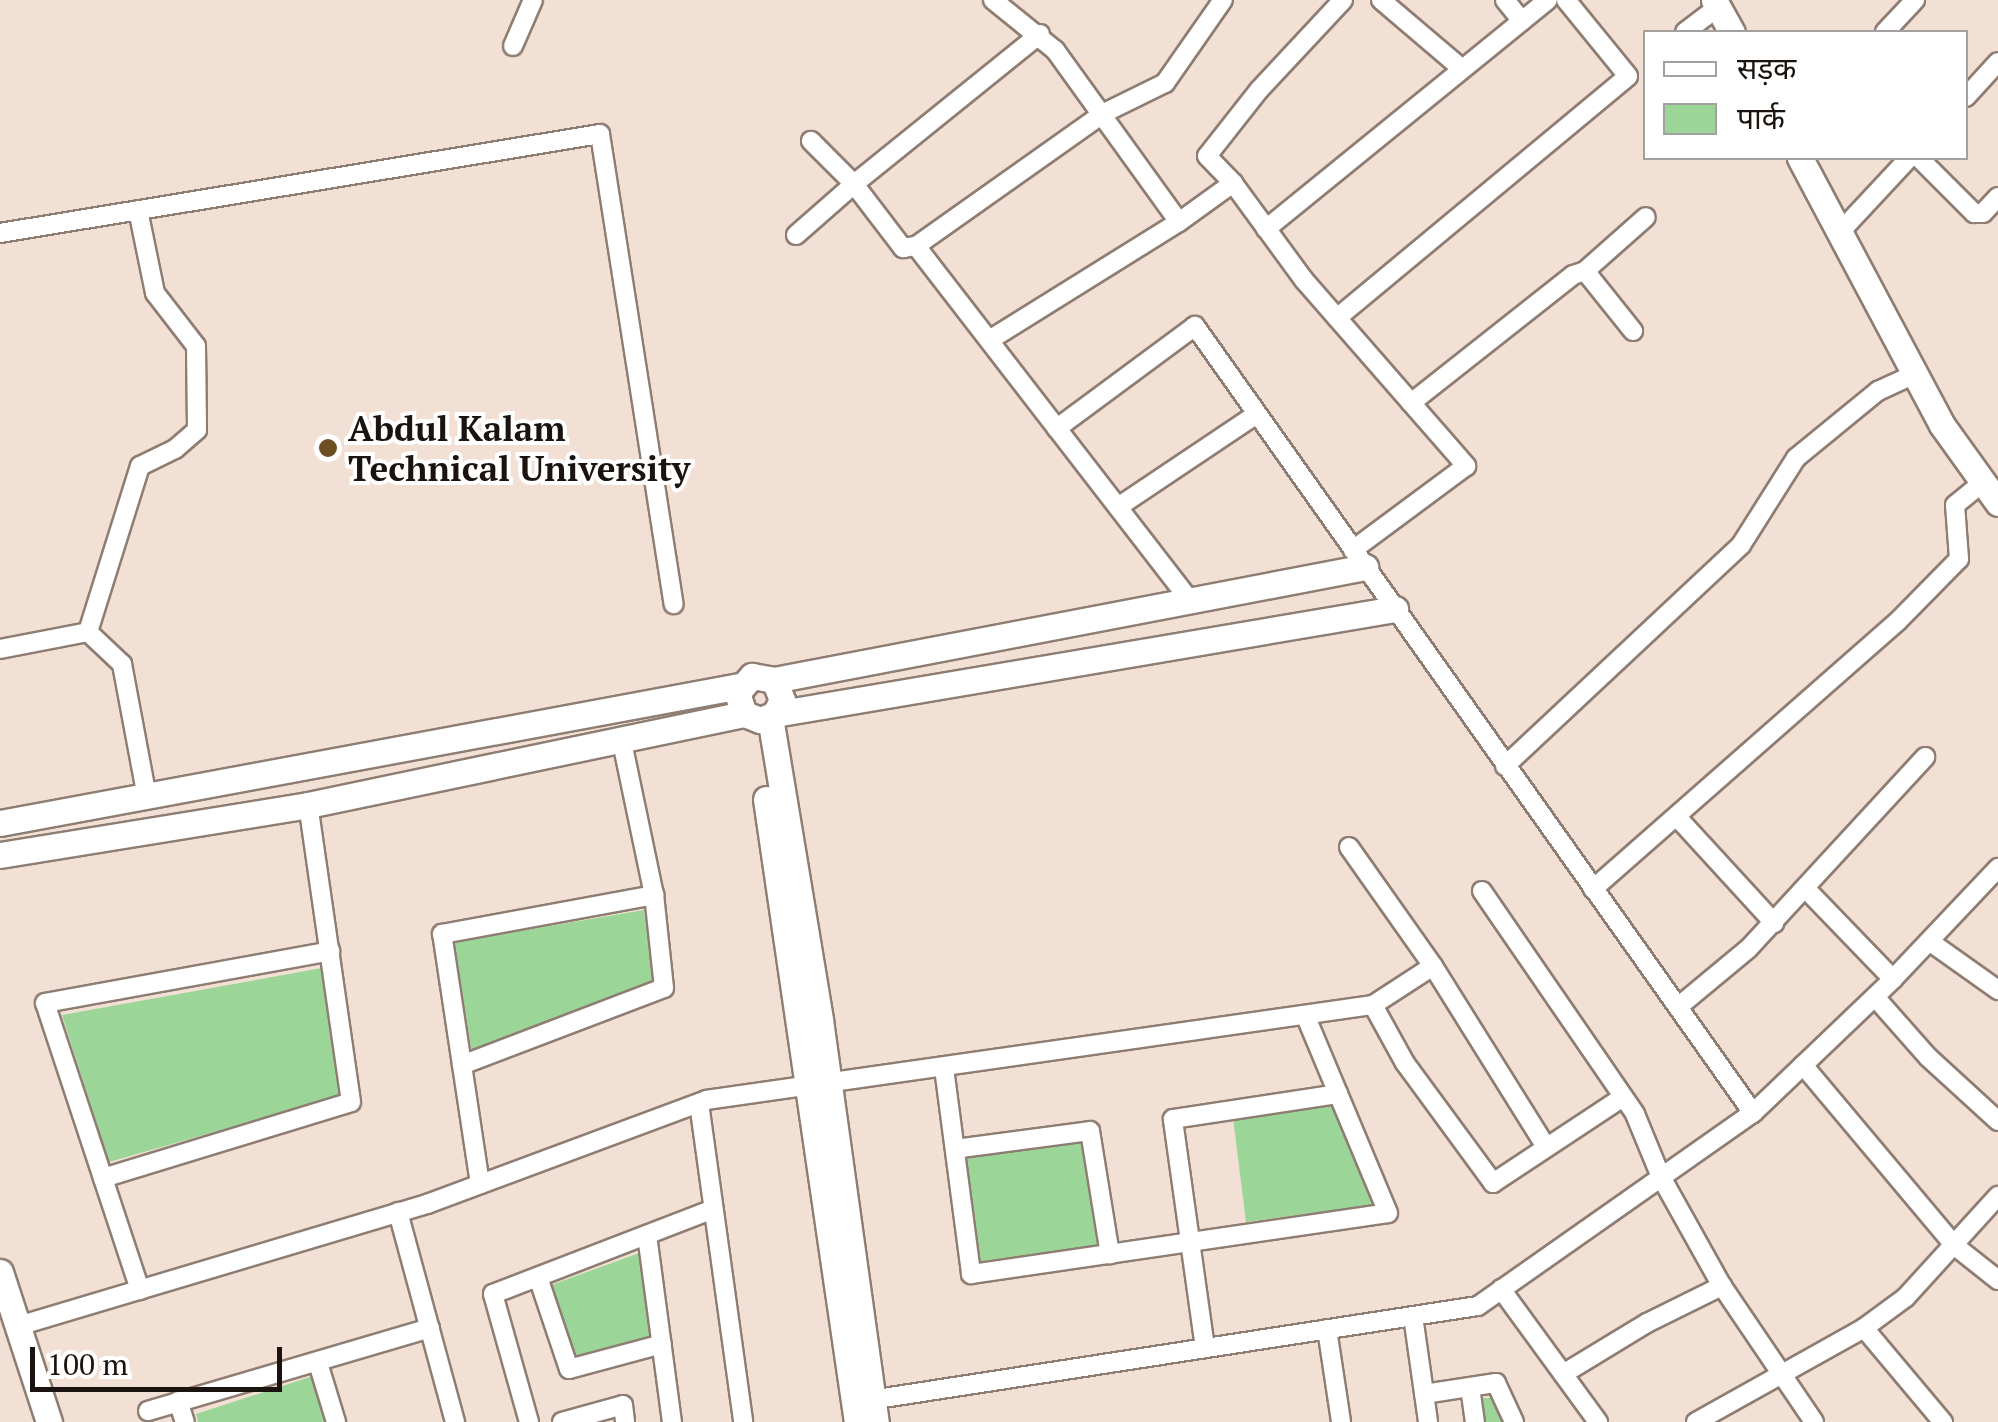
<!DOCTYPE html>
<meta charset="utf-8">
<style>
body{margin:0}
#map{position:relative;width:1998px;height:1422px;overflow:hidden;background:#f3e0d4;font-family:"PT Serif","Noto Sans Devanagari",serif}
div>[style]{position:absolute}
.green>*{inset:0;background:#9bd698;transform-origin:0 0}
.roads{filter:drop-shadow(2px 0 #8e7d72) drop-shadow(-2px 0 #8e7d72) drop-shadow(0 2px #8e7d72) drop-shadow(0 -2px #8e7d72)}
.street>*{height:18px;margin:-9px;padding:0 9px;transform-origin:9px;border-radius:9px;background:#fff}
.secondary>*{height:25px;margin:-12.5px;padding:0 12.5px;transform-origin:12.5px;border-radius:12.5px;background:#fff}
.dots>*{width:28px;height:28px;translate:-50% -50%;box-sizing:border-box;border:5px solid #fff;border-radius:50%}
span{translate:-50% -50%;white-space:nowrap;text-align:center;line-height:1.15;-webkit-text-stroke:8px #fff;paint-order:stroke}
.poi-label{font-size:35px;color:#1a130f;font-weight:700}
.left{translate:0 -50%;text-align:left}
.legend{position:absolute;left:1643px;top:30px;width:325px;height:130px;box-sizing:border-box;background:#fff;border:2px solid #a3a19f;margin:0;padding:12px 18px;list-style:none;font-size:30px;color:#1a130f}
.legend li{display:flex;align-items:center;gap:20px;height:50px}
.legend b{width:50px;border:2px solid #a3a19f}
.scale{position:absolute;left:30px;top:1347px;width:252px;height:45px;box-sizing:border-box;border:5px solid #1a130f;border-top:0;padding-left:12px;font-size:30px;line-height:35px;white-space:nowrap;color:#1a130f;-webkit-text-stroke:8px #fff;paint-order:stroke}
</style>
<div id="map">
<div class="green">
<i style="clip-path:polygon(644px 910px,653px 980px,472px 1053px,454px 942px)"></i>
<i style="clip-path:polygon(322px 968px,343px 1095px,109px 1162px,62px 1015px)"></i>
<i style="clip-path:polygon(1332px 1104px,1372px 1205px,1246px 1222px,1233px 1118px)"></i>
<i style="left:1082px;top:1138px;width:109px;height:121px;rotate:82deg"></i>
<i style="clip-path:polygon(642px 1252px,653px 1338px,574px 1360px,551px 1285px)"></i>
<i style="clip-path:polygon(313px 1376px,326px 1422px,198px 1422px,196px 1414px)"></i>
<i style="clip-path:polygon(1480px 1398px,1496px 1398px,1507px 1422px,1483px 1422px)"></i>
</div>
<div class="roads">
<div class="street">
<i style="left:993px;top:0;width:80px;rotate:38.9deg"></i>
<i style="left:1055px;top:50px;width:212px;rotate:54.2deg"></i>
<i style="left:1179px;top:222px;width:67px;rotate:-35.8deg"></i>
<i style="left:1343px;top:0;width:123px;rotate:133deg"></i>
<i style="left:1259px;top:90px;width:84px;rotate:128.2deg"></i>
<i style="left:1207px;top:156px;width:37px;rotate:46deg"></i>
<i style="left:1233px;top:183px;width:120px;rotate:53.8deg"></i>
<i style="left:1304px;top:280px;width:247px;rotate:48.9deg"></i>
<i style="left:1466px;top:466px;width:141px;rotate:143.4deg"></i>
<i style="left:1381px;top:0;width:106px;rotate:40.4deg"></i>
<i style="left:1505px;top:0;width:27px;rotate:51deg"></i>
<i style="left:1685px;top:32px;width:41px;rotate:-37.1deg"></i>
<i style="left:1885px;top:32px;width:44px;rotate:-46.8deg"></i>
<i style="left:1040px;top:34px;width:239px;rotate:141.1deg"></i>
<i style="left:854px;top:184px;width:81px;rotate:52.6deg"></i>
<i style="left:903px;top:248px;width:13px;rotate:-9deg"></i>
<i style="left:916px;top:246px;width:230px;rotate:-35.3deg"></i>
<i style="left:1104px;top:113px;width:68px;rotate:-26.2deg"></i>
<i style="left:1165px;top:83px;width:101px;rotate:-55.1deg"></i>
<i style="left:513px;top:46px;width:50px;rotate:-66.5deg"></i>
<i style="left:1966px;top:97px;width:47px;rotate:-47.6deg"></i>
<i style="left:1919px;top:158px;width:78px;rotate:45deg"></i>
<i style="left:1974px;top:213px;width:9px"></i>
<i style="left:1983px;top:213px;width:22px;rotate:-47deg"></i>
<i style="left:138px;top:210px;width:85px;rotate:78.4deg"></i>
<i style="left:155px;top:293px;width:67px;rotate:52.3deg"></i>
<i style="left:196px;top:346px;width:84px;rotate:89.3deg"></i>
<i style="left:197px;top:430px;width:29px;rotate:139deg"></i>
<i style="left:175px;top:449px;width:39px;rotate:154deg"></i>
<i style="left:140px;top:466px;width:174px;rotate:107.4deg"></i>
<i style="left:88px;top:632px;width:47px;rotate:43.3deg"></i>
<i style="left:122px;top:664px;width:135px;rotate:79.4deg"></i>
<i style="left:1266px;top:229px;width:363px;rotate:-39.1deg"></i>
<i style="left:1840px;top:232px;width:101px;rotate:-47deg"></i>
<i style="left:0;top:233px;width:608px;rotate:-9.37deg"></i>
<i style="left:600px;top:134px;width:476px;rotate:81.1deg"></i>
<i style="left:796px;top:235px;width:77px;rotate:-41.3deg"></i>
<i style="left:854px;top:184px;width:61px;rotate:-135deg"></i>
<i style="left:916px;top:246px;width:448px;rotate:52.3deg"></i>
<i style="left:1585px;top:271px;width:77px;rotate:51.3deg"></i>
<i style="left:1337px;top:318px;width:378px;rotate:-39.7deg"></i>
<i style="left:1628px;top:76px;width:98px;rotate:-129.2deg"></i>
<i style="left:991px;top:339px;width:221px;rotate:-31.9deg"></i>
<i style="left:1411px;top:403px;width:206px;rotate:-38.3deg"></i>
<i style="left:1573px;top:275px;width:13px;rotate:-18deg"></i>
<i style="left:1585px;top:271px;width:81px;rotate:-41.5deg"></i>
<i style="left:1118px;top:507px;width:167px;rotate:-33.8deg"></i>
<i style="left:0;top:649px;width:90px;rotate:-10.9deg"></i>
<i style="left:1505px;top:766px;width:323px;rotate:-43.1deg"></i>
<i style="left:1741px;top:545px;width:103px;rotate:-57.7deg"></i>
<i style="left:1796px;top:458px;width:106px;rotate:-39.3deg"></i>
<i style="left:1878px;top:391px;width:41px;rotate:-24.7deg"></i>
<i style="left:1677px;top:817px;width:144px;rotate:47.5deg"></i>
<i style="left:1349px;top:847px;width:146px;rotate:54.8deg"></i>
<i style="left:1433px;top:966px;width:72px;rotate:147deg"></i>
<i style="left:1593px;top:889px;width:406px;rotate:-41.3deg"></i>
<i style="left:1898px;top:621px;width:87px;rotate:-45.5deg"></i>
<i style="left:1959px;top:559px;width:54px;rotate:-94.2deg"></i>
<i style="left:1955px;top:505px;width:36px;rotate:-39deg"></i>
<i style="left:1806px;top:889px;width:125px;rotate:46deg"></i>
<i style="left:1482px;top:891px;width:270px;rotate:55.5deg"></i>
<i style="left:1635px;top:1114px;width:68px;rotate:67.6deg"></i>
<i style="left:1661px;top:1177px;width:125px;rotate:60.8deg"></i>
<i style="left:1722px;top:1286px;width:164px;rotate:55.9deg"></i>
<i style="left:1929px;top:941px;width:85px;rotate:35.4deg"></i>
<i style="left:1433px;top:966px;width:213px;rotate:58deg"></i>
<i style="left:1875px;top:997px;width:80px;rotate:48.5deg"></i>
<i style="left:1928px;top:1057px;width:95px;rotate:42.4deg"></i>
<i style="left:1678px;top:1007px;width:92px;rotate:-39.7deg"></i>
<i style="left:1749px;top:948px;width:260px;rotate:-47.3deg"></i>
<i style="left:462px;top:1065px;width:216px;rotate:-20.9deg"></i>
<i style="left:664px;top:988px;width:94px;rotate:-96.1deg"></i>
<i style="left:654px;top:895px;width:156px;rotate:-101.8deg"></i>
<i style="left:1803px;top:1065px;width:236px;rotate:50deg"></i>
<i style="left:1955px;top:1246px;width:55px;rotate:38.3deg"></i>
<i style="left:944px;top:1068px;width:208px;rotate:82.5deg"></i>
<i style="left:971px;top:1274px;width:421px;rotate:-8.3deg"></i>
<i style="left:1388px;top:1213px;width:212px;rotate:-112.7deg"></i>
<i style="left:699px;top:1103px;width:322px;rotate:82.1deg"></i>
<i style="left:1753px;top:1113px;width:194px;rotate:-43.7deg"></i>
<i style="left:1893px;top:979px;width:153px;rotate:-46.6deg"></i>
<i style="left:955px;top:1149px;width:136px;rotate:-7.6deg"></i>
<i style="left:1090px;top:1131px;width:125px;rotate:80.8deg"></i>
<i style="left:103px;top:1178px;width:259px;rotate:-17deg"></i>
<i style="left:351px;top:1102px;width:300px;rotate:-98.2deg"></i>
<i style="left:480px;top:1184px;width:253px;rotate:-98.6deg"></i>
<i style="left:442px;top:934px;width:216px;rotate:-10.4deg"></i>
<i style="left:398px;top:1212px;width:218px;rotate:74.8deg"></i>
<i style="left:647px;top:1235px;width:189px;rotate:82.4deg"></i>
<i style="left:538px;top:1277px;width:97px;rotate:71.4deg"></i>
<i style="left:569px;top:1369px;width:96px;rotate:-15deg"></i>
<i style="left:1501px;top:1289px;width:165px;rotate:53.9deg"></i>
<i style="left:140px;top:1290px;width:302px;rotate:-108.3deg"></i>
<i style="left:45px;top:1003px;width:290px;rotate:-10.3deg"></i>
<i style="left:1413px;top:1316px;width:107px;rotate:81.9deg"></i>
<i style="left:18px;top:1326px;width:427px;rotate:-16.6deg"></i>
<i style="left:427px;top:1204px;width:298px;rotate:-20.4deg"></i>
<i style="left:706px;top:1100px;width:674px;rotate:-8.11deg"></i>
<i style="left:1373px;top:1005px;width:66px;rotate:61.1deg"></i>
<i style="left:1405px;top:1063px;width:149px;rotate:53.7deg"></i>
<i style="left:1493px;top:1183px;width:156px;rotate:-33.5deg"></i>
<i style="left:1864px;top:1328px;width:123px;rotate:50deg"></i>
<i style="left:1327px;top:1329px;width:94px;rotate:81.4deg"></i>
<i style="left:1205px;top:1348px;width:231px;rotate:-98deg"></i>
<i style="left:1173px;top:1119px;width:167px;rotate:-8.6deg"></i>
<i style="left:318px;top:1363px;width:62px;rotate:73deg"></i>
<i style="left:1563px;top:1374px;width:98px;rotate:-31.3deg"></i>
<i style="left:1647px;top:1323px;width:84px;rotate:-26.3deg"></i>
<i style="left:1470px;top:1387px;width:35px;rotate:82deg"></i>
<i style="left:1424px;top:1394px;width:73px;rotate:-8.7deg"></i>
<i style="left:1496px;top:1383px;width:43px;rotate:65.2deg"></i>
<i style="left:178px;top:1401px;width:22px;rotate:72deg"></i>
<i style="left:864px;top:1401px;width:621px;rotate:-8.8deg"></i>
<i style="left:1478px;top:1306px;width:336px;rotate:-35.1deg"></i>
<i style="left:1753px;top:1113px;width:965px;rotate:-125.34deg"></i>
<i style="left:1195px;top:326px;width:172px;rotate:143.5deg"></i>
<i style="left:148px;top:1411px;width:294px;rotate:-16.4deg"></i>
<i style="left:529px;top:1422px;width:133px;rotate:-105.7deg"></i>
<i style="left:493px;top:1294px;width:236px;rotate:-21.1deg"></i>
<i style="left:562px;top:1422px;width:63px;rotate:-15.6deg"></i>
<i style="left:623px;top:1405px;width:17px;rotate:83deg"></i>
<i style="left:1696px;top:1422px;width:193px;rotate:-29.2deg"></i>
<i style="left:1864px;top:1328px;width:52px;rotate:-36.4deg"></i>
<i style="left:1906px;top:1297px;width:137px;rotate:-47.7deg"></i>
</div>
<div class="secondary">
<i style="left:1714px;top:0;width:37px;rotate:61deg"></i>
<i style="left:1800px;top:158px;width:302px;rotate:62deg"></i>
<i style="left:1942px;top:425px;width:96px;rotate:54.3deg"></i>
<i style="left:774px;top:680px;width:22px;rotate:68deg"></i>
<i style="left:782px;top:700px;width:16px;rotate:117deg"></i>
<i style="left:775px;top:714px;width:16px;rotate:158deg"></i>
<i style="left:760px;top:720px;width:17px;rotate:-159deg"></i>
<i style="left:744px;top:714px;width:22px;rotate:-108deg"></i>
<i style="left:737px;top:693px;width:23px;rotate:-49deg"></i>
<i style="left:752px;top:676px;width:22px;rotate:10deg"></i>
<i style="left:774px;top:680px;width:602px;rotate:-10.82deg"></i>
<i style="left:775px;top:714px;width:629px;rotate:-9.61deg"></i>
<i style="left:770px;top:717px;width:307px;rotate:80.6deg"></i>
<i style="left:820px;top:1020px;width:406px;rotate:82.1deg"></i>
<i style="left:766px;top:799px;width:630px;rotate:81.69deg"></i>
<i style="left:0;top:823px;width:753px;rotate:-10.49deg"></i>
<i style="left:0;top:855px;width:312px;rotate:-9.2deg"></i>
<i style="left:308px;top:805px;width:445px;rotate:-11.8deg"></i>
<i style="left:0;top:1272px;width:158px;rotate:71.9deg"></i>
</div>
</div>
<div class="dots">
<i style="left:328px;top:448px;background:#6d4f24"></i>
</div>
<div class="poi-label">
<span class="left" style="left:348px;top:448px">Abdul Kalam<br>Technical University</span>
</div>
<ul class="legend">
<li><b style="height:12px;background:#fff"></b>सड़क</li>
<li><b style="height:28px;background:#9bd698"></b>पार्क</li>
</ul>
<div class="scale">100 m</div>
</div>
